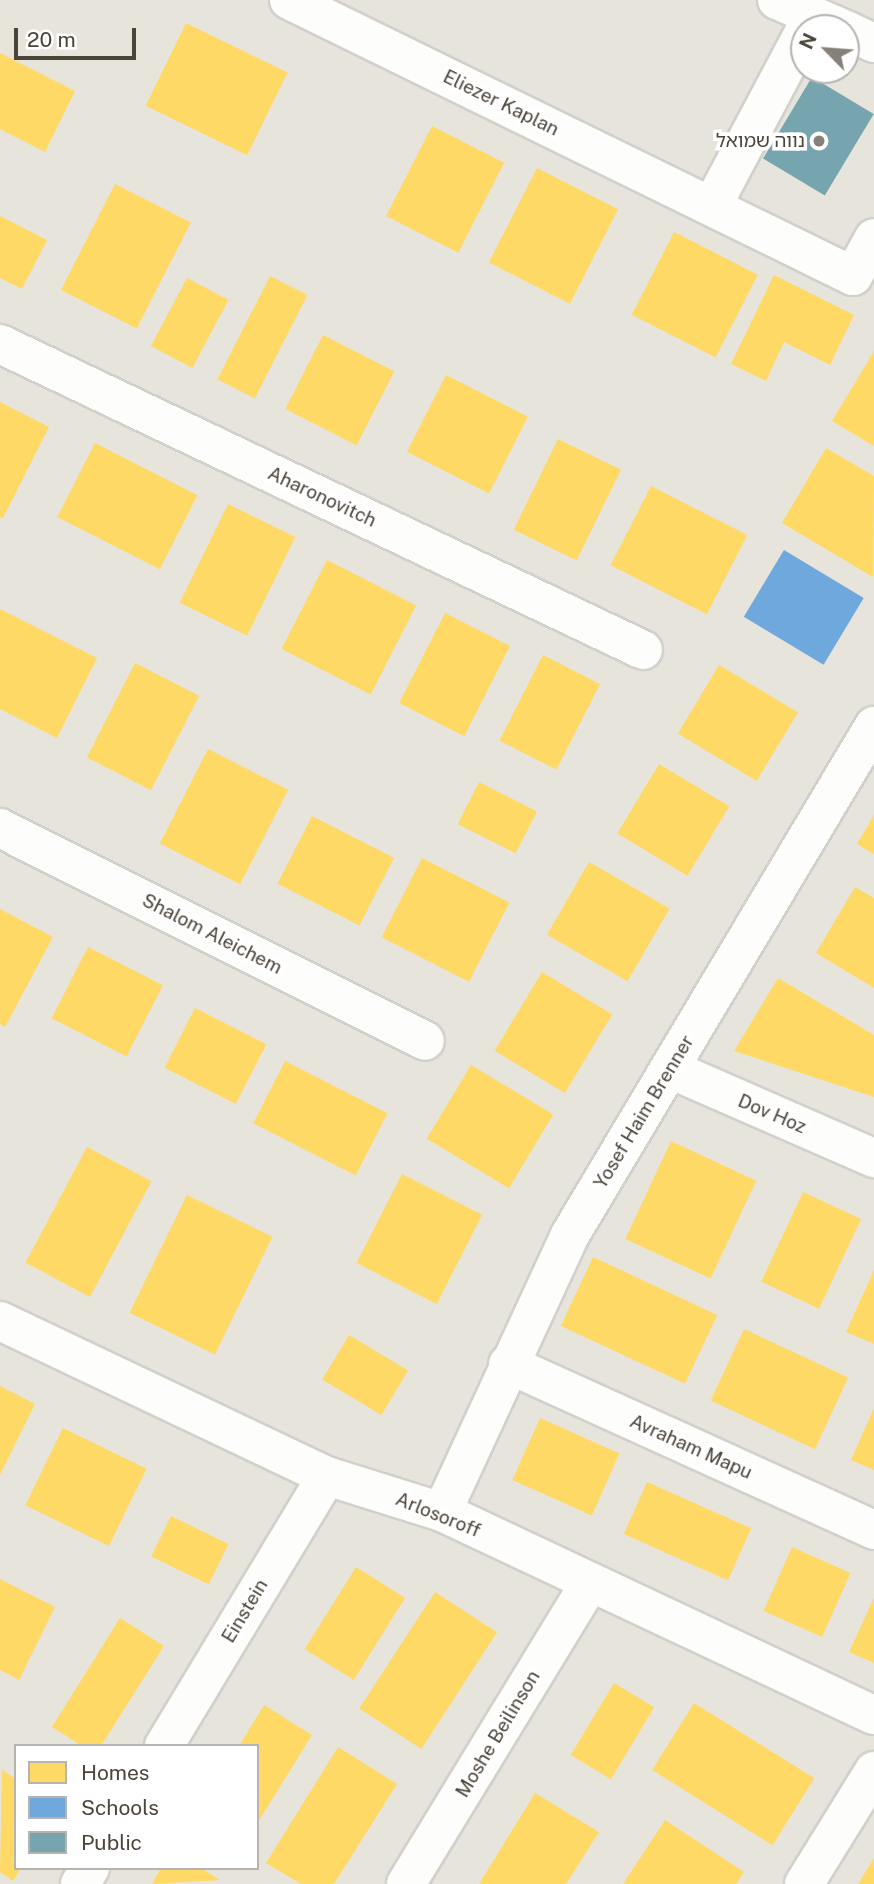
<!DOCTYPE html>
<meta charset="utf-8">
<style>
body{margin:0}
#map{position:relative;width:874px;height:1884px;overflow:hidden;background:#f4f2ee;font-family:"Public Sans","Noto Sans Hebrew",sans-serif}
div>[style]{position:absolute}
.residential>*{inset:0;background:#e7e4dc}
.homes>*{inset:0;background:#ffd966;transform-origin:0 0}
.schools>*{inset:0;background:#6fa8dc;transform-origin:0 0}
.public>*{inset:0;background:#76a5af;transform-origin:0 0}
.roads{filter:drop-shadow(2px 0 #d2d0cb) drop-shadow(-2px 0 #d2d0cb) drop-shadow(0 2px #d2d0cb) drop-shadow(0 -2px #d2d0cb)}
.street>*{height:38px;margin:-19px;padding:0 19px;transform-origin:19px;border-radius:19px;background:#fdfdfc}
.dots>*{width:19px;height:19px;translate:-50% -50%;box-sizing:border-box;border:4px solid #fff;border-radius:50%}
span{translate:-50% -50%;white-space:nowrap;text-align:center;line-height:1.15;-webkit-text-stroke:7px #fff;paint-order:stroke}
.street-label{font-size:19px;color:#4b4439}
.poi-label{font-size:19px;color:#4b4439}
.right{translate:-100% -50%;text-align:right}
.legend{position:absolute;left:14px;top:1744px;width:245px;height:126px;box-sizing:border-box;background:#fff;border:2px solid #b7b4b0;margin:0;padding:9px 12px;list-style:none;font-size:21px;color:#4b4439}
.legend li{display:flex;align-items:center;gap:14px;height:35px}
.legend b{width:35px;border:2px solid #b7b4b0}
.north{position:absolute;left:790px;top:14px;width:70px;height:70px;box-sizing:border-box;background:#fff;border:2px solid #b7b4b0;border-radius:50%;rotate:295deg;font-size:19px;font-weight:700;line-height:28px;text-align:center;color:#4b4439}
.north::after{content:'';display:block;margin:auto;width:24px;height:32px;background:#868178;clip-path:polygon(50% 0,100% 100%,50% 72%,0 100%)}
.scale{position:absolute;left:14px;top:28px;width:122px;height:32px;box-sizing:border-box;border:4px solid #4b4439;border-top:0;padding-left:9px;font-size:21px;line-height:24px;white-space:nowrap;color:#4b4439;-webkit-text-stroke:5px #fff;paint-order:stroke}
</style>
<div id="map">
<div class="residential">
<i style="clip-path:polygon(evenodd,0 0,874px 0,874px 1884px,0 1884px,0 0,804px 28px,846px 28px,846px 70px,804px 70px,804px 28px,0 0,16px 1746px,257px 1746px,257px 1868px,16px 1868px,16px 1746px)"></i>
</div>
<div class="homes">
<i style="left:186px;top:23px;width:113px;height:92px;rotate:26deg"></i>
<i style="clip-path:polygon(0 53px,75px 91px,45px 152px,0 129px)"></i>
<i style="left:432px;top:126px;width:81px;height:101px;rotate:27deg"></i>
<i style="left:537px;top:168px;width:91px;height:106px;rotate:27deg"></i>
<i style="left:115px;top:184px;width:85px;height:119px;rotate:27deg"></i>
<i style="clip-path:polygon(0 216px,47px 240px,22px 289px,0 278px)"></i>
<i style="left:674px;top:232px;width:94px;height:93px;rotate:27deg"></i>
<i style="clip-path:polygon(774px 275px,854px 315px,830px 365px,784px 342px,766px 381px,731px 364px)"></i>
<i style="left:270px;top:276px;width:42px;height:116px;rotate:27deg"></i>
<i style="left:187px;top:278px;width:47px;height:77px;rotate:28deg"></i>
<i style="left:323px;top:335px;width:80px;height:83px;rotate:27deg"></i>
<i style="clip-path:polygon(874px 351px,874px 446px,832px 421px)"></i>
<i style="left:446px;top:375px;width:92px;height:86px;rotate:27deg"></i>
<i style="clip-path:polygon(0 402px,49px 427px,3px 518px,0 517px)"></i>
<i style="left:558px;top:439px;width:70px;height:101px;rotate:26deg"></i>
<i style="left:95px;top:443px;width:115px;height:83px;rotate:27deg"></i>
<i style="clip-path:polygon(826px 448px,874px 476px,873px 577px,782px 523px)"></i>
<i style="left:651px;top:486px;width:108px;height:89px;rotate:27deg"></i>
<i style="left:228px;top:504px;width:75px;height:110px;rotate:26deg"></i>
<i style="left:327px;top:560px;width:100px;height:100px;rotate:27deg"></i>
<i style="clip-path:polygon(0 609px,97px 658px,57px 738px,0 709px)"></i>
<i style="left:445px;top:613px;width:73px;height:101px;rotate:27deg"></i>
<i style="left:543px;top:655px;width:64px;height:96px;rotate:27deg"></i>
<i style="left:135px;top:663px;width:72px;height:106px;rotate:27deg"></i>
<i style="left:719px;top:665px;width:92px;height:80px;rotate:31deg"></i>
<i style="left:208px;top:749px;width:90px;height:106px;rotate:27deg"></i>
<i style="left:659px;top:764px;width:82px;height:81px;rotate:31deg"></i>
<i style="left:479px;top:782px;width:65px;height:47px;rotate:27deg"></i>
<i style="clip-path:polygon(874px 815px,874px 854px,857px 844px)"></i>
<i style="left:312px;top:816px;width:92px;height:76px;rotate:27deg"></i>
<i style="left:422px;top:858px;width:98px;height:89px;rotate:27deg"></i>
<i style="left:589px;top:862px;width:93px;height:84px;rotate:30deg"></i>
<i style="clip-path:polygon(855px 887px,874px 898px,874px 988px,816px 953px)"></i>
<i style="clip-path:polygon(0 909px,53px 937px,5px 1027px,0 1024px)"></i>
<i style="left:88px;top:947px;width:84px;height:80px;rotate:27deg"></i>
<i style="left:542px;top:972px;width:82px;height:92px;rotate:31deg"></i>
<i style="clip-path:polygon(778px 978px,874px 1035px,874px 1097px,734px 1051px)"></i>
<i style="left:195px;top:1008px;width:80px;height:67px;rotate:27deg"></i>
<i style="left:285px;top:1061px;width:115px;height:70px;rotate:27deg"></i>
<i style="left:471px;top:1065px;width:96px;height:86px;rotate:31deg"></i>
<i style="left:671px;top:1141px;width:94px;height:108px;rotate:25deg"></i>
<i style="left:87px;top:1147px;width:73px;height:131px;rotate:28deg"></i>
<i style="left:402px;top:1174px;width:90px;height:100px;rotate:27deg"></i>
<i style="left:803px;top:1192px;width:64px;height:99px;rotate:25deg"></i>
<i style="left:187px;top:1195px;width:95px;height:131px;rotate:26deg"></i>
<i style="left:593px;top:1257px;width:137px;height:76px;rotate:25deg"></i>
<i style="clip-path:polygon(874px 1270px,874px 1344px,846px 1332px)"></i>
<i style="left:744px;top:1329px;width:115px;height:79px;rotate:25deg"></i>
<i style="left:349px;top:1335px;width:69px;height:52px;rotate:31deg"></i>
<i style="clip-path:polygon(0 1386px,35px 1404px,0 1475px)"></i>
<i style="clip-path:polygon(874px 1408px,874px 1470px,851px 1460px)"></i>
<i style="left:540px;top:1418px;width:87px;height:68px;rotate:24deg"></i>
<i style="left:63px;top:1428px;width:93px;height:86px;rotate:26deg"></i>
<i style="left:647px;top:1482px;width:114px;height:57px;rotate:24deg"></i>
<i style="left:171px;top:1516px;width:64px;height:45px;rotate:26deg"></i>
<i style="left:792px;top:1547px;width:64px;height:70px;rotate:24deg"></i>
<i style="left:356px;top:1567px;width:58px;height:97px;rotate:32deg"></i>
<i style="clip-path:polygon(0 1579px,55px 1607px,19px 1680px,0 1670px)"></i>
<i style="left:435px;top:1592px;width:74px;height:139px;rotate:33deg"></i>
<i style="clip-path:polygon(874px 1598px,874px 1663px,849px 1652px)"></i>
<i style="clip-path:polygon(120px 1618px,164px 1646px,101px 1746px,82px 1746px,52px 1727px)"></i>
<i style="left:614px;top:1683px;width:47px;height:84px;rotate:31deg"></i>
<i style="left:694px;top:1703px;width:142px;height:79px;rotate:32deg"></i>
<i style="clip-path:polygon(264px 1705px,312px 1735px,257px 1824px,257px 1746px,239px 1746px)"></i>
<i style="clip-path:polygon(338px 1747px,397px 1784px,334px 1884px,301px 1884px,266px 1863px)"></i>
<i style="clip-path:polygon(2px 1770px,16px 1779px,16px 1868px,21px 1868px,13px 1881px,0 1872px)"></i>
<i style="clip-path:polygon(535px 1793px,599px 1832px,566px 1884px,479px 1884px)"></i>
<i style="clip-path:polygon(665px 1820px,744px 1872px,736px 1884px,623px 1884px)"></i>
<i style="clip-path:polygon(874px 1858px,874px 1884px,858px 1884px)"></i>
<i style="clip-path:polygon(161px 1868px,201px 1868px,220px 1880px,152px 1884px)"></i>
</div>
<div class="schools">
<i style="left:784px;top:550px;width:93px;height:78px;rotate:31deg"></i>
</div>
<div class="public">
<i style="left:812px;top:77px;width:72px;height:95px;rotate:31deg"></i>
</div>
<div class="roads">
<div class="street">
<i style="left:289px;top:0;width:628px;rotate:26.08deg"></i>
<i style="left:853px;top:276px;width:43px;rotate:-61.1deg"></i>
<i style="left:777px;top:0;width:70px;rotate:23.6deg"></i>
<i style="left:846px;top:30px;width:31px;rotate:25deg"></i>
<i style="left:712px;top:206px;width:197px;rotate:-62.1deg"></i>
<i style="left:0;top:344px;width:712px;rotate:25.45deg"></i>
<i style="left:0;top:828px;width:475px;rotate:26.6deg"></i>
<i style="left:670px;top:1069px;width:223px;rotate:23.6deg"></i>
<i style="left:0;top:1321px;width:362px;rotate:25.4deg"></i>
<i style="left:327px;top:1476px;width:121px;rotate:17.4deg"></i>
<i style="left:442px;top:1512px;width:477px;rotate:25.2deg"></i>
<i style="left:508px;top:1364px;width:402px;rotate:24.4deg"></i>
<i style="left:442px;top:1512px;width:305px;rotate:-65.2deg"></i>
<i style="left:570px;top:1235px;width:593px;rotate:-59.15deg"></i>
<i style="left:164px;top:1746px;width:315px;rotate:-58.9deg"></i>
<i style="left:80px;top:1884px;width:19px;rotate:-58deg"></i>
<i style="left:406px;top:1884px;width:351px;rotate:-58.6deg"></i>
<i style="left:804px;top:1884px;width:133px;rotate:-58.2deg"></i>
</div>
</div>
<div class="dots">
<i style="left:819px;top:141px;background:#868178"></i>
</div>
<div class="street-label">
<span style="left:501px;top:103px;rotate:26deg">Eliezer Kaplan</span>
<span style="left:322px;top:497px;rotate:25deg">Aharonovitch</span>
<span style="left:212px;top:934px;rotate:27deg">Shalom Aleichem</span>
<span style="left:644px;top:1112px;rotate:-59deg">Yosef Haim Brenner</span>
<span style="left:772px;top:1114px;rotate:23deg">Dov Hoz</span>
<span style="left:691px;top:1447px;rotate:24deg">Avraham Mapu</span>
<span style="left:438px;top:1515px;rotate:22deg">Arlosoroff</span>
<span style="left:245px;top:1611px;rotate:-59deg">Einstein</span>
<span style="left:498px;top:1734px;rotate:-59deg">Moshe Beilinson</span>
</div>
<div class="poi-label">
<span class="right" style="left:805px;top:141px">נווה שמואל</span>
</div>
<ul class="legend">
<li><b style="height:19px;background:#ffd966"></b>Homes</li>
<li><b style="height:19px;background:#6fa8dc"></b>Schools</li>
<li><b style="height:19px;background:#76a5af"></b>Public</li>
</ul>
<div class="north">N</div>
<div class="scale">20 m</div>
</div>
